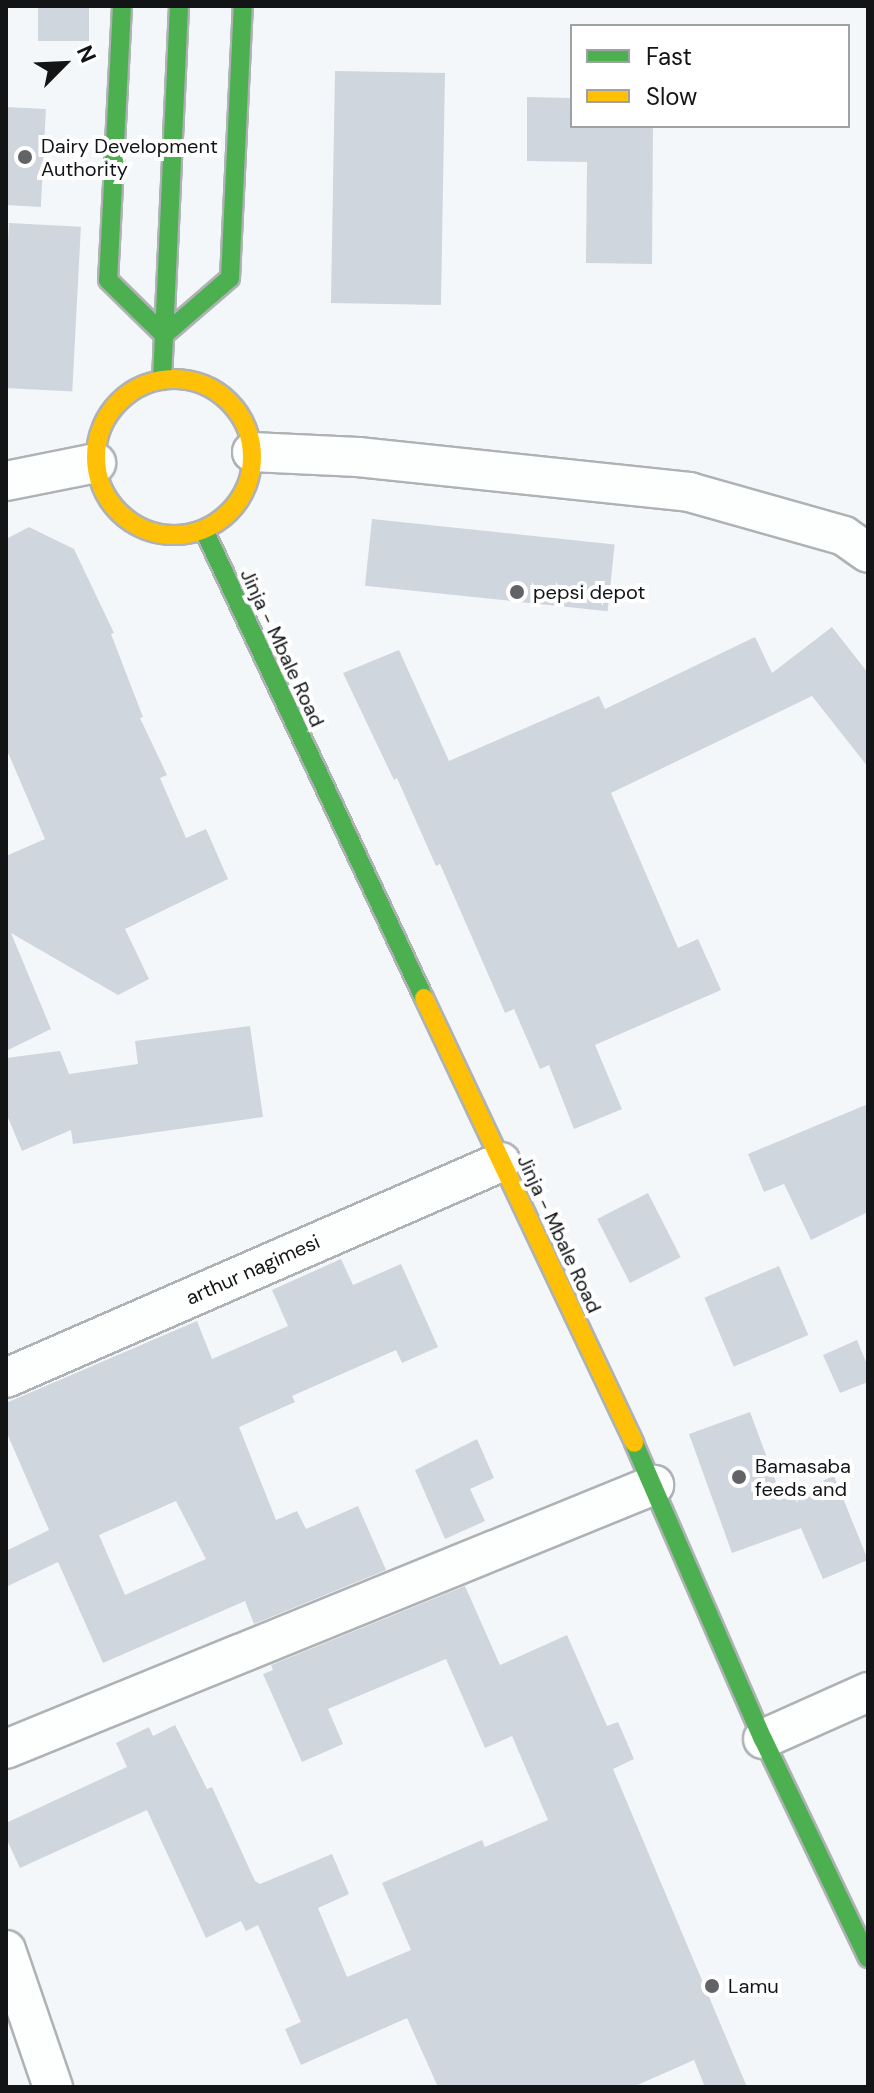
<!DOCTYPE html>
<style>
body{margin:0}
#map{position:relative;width:874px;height:2093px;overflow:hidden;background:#f4f7fa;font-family:"DM Sans",sans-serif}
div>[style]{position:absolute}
.building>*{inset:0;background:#d0d6dd;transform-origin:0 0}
.roads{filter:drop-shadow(2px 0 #afb2b4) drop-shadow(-2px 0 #afb2b4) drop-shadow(0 2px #afb2b4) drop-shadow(0 -2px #afb2b4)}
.street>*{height:38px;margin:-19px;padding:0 19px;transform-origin:19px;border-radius:19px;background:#fdfefe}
.fast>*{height:18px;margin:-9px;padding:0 9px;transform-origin:9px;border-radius:9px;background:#4caf50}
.slow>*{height:18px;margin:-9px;padding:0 9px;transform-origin:9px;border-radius:9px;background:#ffc107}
.slow>.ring{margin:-9px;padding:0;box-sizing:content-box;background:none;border:18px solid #ffc107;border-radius:50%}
.dots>*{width:22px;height:22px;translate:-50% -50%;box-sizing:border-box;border:4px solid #fff;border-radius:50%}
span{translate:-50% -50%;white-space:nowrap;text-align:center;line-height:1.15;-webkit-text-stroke:8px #fff;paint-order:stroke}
.poi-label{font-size:20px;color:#121416}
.left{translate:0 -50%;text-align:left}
.street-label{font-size:20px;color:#121416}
.frame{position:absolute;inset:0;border:8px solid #121416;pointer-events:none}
.legend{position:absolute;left:570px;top:24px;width:280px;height:104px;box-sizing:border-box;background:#fff;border:2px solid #a0a1a2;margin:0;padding:10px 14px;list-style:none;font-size:24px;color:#121416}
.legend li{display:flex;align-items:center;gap:16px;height:40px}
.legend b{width:40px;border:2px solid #a0a1a2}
.north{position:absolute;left:24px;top:24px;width:80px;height:80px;-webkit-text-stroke:6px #fff;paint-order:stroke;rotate:66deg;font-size:22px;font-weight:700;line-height:32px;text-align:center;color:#121416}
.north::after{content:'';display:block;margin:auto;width:28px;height:36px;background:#121416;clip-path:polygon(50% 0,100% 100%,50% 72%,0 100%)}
</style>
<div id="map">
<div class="building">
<i style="left:38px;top:6px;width:51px;height:35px"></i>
<i style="left:335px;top:71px;width:110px;height:232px;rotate:1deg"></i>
<i style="clip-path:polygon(527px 97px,572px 98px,572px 126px,653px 126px,652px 264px,586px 263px,587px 162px,527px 161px)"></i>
<i style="left:6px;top:107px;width:40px;height:98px;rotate:3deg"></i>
<i style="left:9px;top:223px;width:72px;height:165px;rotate:3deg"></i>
<i style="left:372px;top:519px;width:244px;height:67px;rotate:6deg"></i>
<i style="clip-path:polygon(29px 527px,74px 549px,114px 633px,111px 634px,143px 717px,140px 718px,167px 775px,160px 778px,186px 838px,206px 829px,228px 879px,125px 929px,149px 979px,118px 995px,11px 933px,51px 1029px,6px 1051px,6px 856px,45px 839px,6px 748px,6px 539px)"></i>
<i style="clip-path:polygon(832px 627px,868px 673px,868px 767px,812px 696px,611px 793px,678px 948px,698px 939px,721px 990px,595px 1045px,622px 1109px,574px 1129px,549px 1065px,540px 1069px,514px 1009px,505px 1013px,440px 864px,436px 866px,397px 778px,394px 780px,343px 673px,399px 650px,449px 761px,599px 696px,605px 709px,755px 637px,772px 673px)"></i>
<i style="clip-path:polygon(250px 1026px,263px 1117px,73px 1144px,71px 1130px,22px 1151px,6px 1113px,6px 1058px,60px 1051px,69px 1074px,138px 1064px,135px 1041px)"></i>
<i style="clip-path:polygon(868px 1104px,868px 1212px,811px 1240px,784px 1184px,764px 1192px,748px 1154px)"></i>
<i style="left:648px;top:1193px;width:72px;height:57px;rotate:63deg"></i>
<i style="clip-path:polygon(evenodd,341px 1259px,353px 1285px,401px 1264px,438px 1347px,402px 1363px,396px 1350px,292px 1396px,295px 1402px,239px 1427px,276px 1520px,297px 1511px,306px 1529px,358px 1506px,386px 1570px,254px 1624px,245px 1601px,103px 1663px,58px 1562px,6px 1587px,6px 1551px,49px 1530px,6px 1431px,6px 1403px,197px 1321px,212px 1359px,288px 1326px,272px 1290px,341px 1259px,176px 1501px,206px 1559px,125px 1595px,99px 1535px,176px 1501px)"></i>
<i style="left:779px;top:1266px;width:75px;height:81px;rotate:67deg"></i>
<i style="clip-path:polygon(857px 1340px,868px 1367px,868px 1382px,840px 1393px,823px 1355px)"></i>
<i style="clip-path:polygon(750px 1412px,782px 1498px,834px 1476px,868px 1560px,823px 1579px,801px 1528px,732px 1553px,689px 1434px)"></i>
<i style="clip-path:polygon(477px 1439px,494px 1478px,470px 1489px,485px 1521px,445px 1539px,415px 1470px)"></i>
<i style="clip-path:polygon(465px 1586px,500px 1665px,567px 1635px,607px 1726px,618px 1722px,634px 1759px,613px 1769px,747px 2087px,705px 2087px,694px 2060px,633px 2087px,438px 2087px,407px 2018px,301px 2065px,285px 2029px,301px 2022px,258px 1925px,246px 1931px,241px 1921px,206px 1938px,147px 1810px,20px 1868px,6px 1838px,6px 1823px,127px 1767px,116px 1743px,149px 1727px,153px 1736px,175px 1725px,207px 1789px,212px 1787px,255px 1881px,260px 1884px,332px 1854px,349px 1894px,318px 1908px,347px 1977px,411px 1950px,382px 1883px,482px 1840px,485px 1847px,548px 1820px,512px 1736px,485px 1748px,446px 1659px,328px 1709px,343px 1744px,302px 1762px,263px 1674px,273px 1670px,271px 1665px)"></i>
</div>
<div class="roads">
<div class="street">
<i style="left:252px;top:452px;width:106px;rotate:2.7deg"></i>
<i style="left:358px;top:457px;width:333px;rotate:6deg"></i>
<i style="left:689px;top:492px;width:161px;rotate:15.8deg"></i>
<i style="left:844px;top:536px;width:29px;rotate:35deg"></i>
<i style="left:6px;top:481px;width:92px;rotate:-11.3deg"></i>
<i style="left:6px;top:1378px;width:540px;rotate:-23.57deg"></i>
<i style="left:763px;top:1739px;width:115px;rotate:-24.1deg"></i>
<i style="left:6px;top:1749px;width:700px;rotate:-22.17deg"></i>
<i style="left:6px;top:1950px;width:145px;rotate:71.1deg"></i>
</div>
<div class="fast">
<i style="left:122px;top:6px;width:274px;rotate:92.9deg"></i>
<i style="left:108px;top:280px;width:78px;rotate:44.5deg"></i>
<i style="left:164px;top:335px;width:87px;rotate:-40.8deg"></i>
<i style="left:230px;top:278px;width:272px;rotate:-87.3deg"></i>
<i style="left:162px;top:380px;width:374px;rotate:-87.4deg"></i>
<i style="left:204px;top:530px;width:517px;rotate:64.82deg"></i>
<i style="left:634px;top:1443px;width:323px;rotate:66.5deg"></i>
<i style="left:763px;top:1739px;width:243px;rotate:64.4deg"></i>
</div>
<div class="slow">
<i class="ring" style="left:96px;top:379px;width:138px;height:138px"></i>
<i style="left:424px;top:998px;width:492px;rotate:64.7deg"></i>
</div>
</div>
<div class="dots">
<i style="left:25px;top:157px;background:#616366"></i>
<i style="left:517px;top:592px;background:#616366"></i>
<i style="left:739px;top:1477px;background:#616366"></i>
<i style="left:712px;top:1986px;background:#616366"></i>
</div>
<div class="poi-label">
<span class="left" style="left:41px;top:158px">Dairy Development<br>Authority</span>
<span class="left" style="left:533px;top:592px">pepsi depot</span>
<span class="left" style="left:755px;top:1478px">Bamasaba<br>feeds and</span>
<span class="left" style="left:728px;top:1986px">Lamu</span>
</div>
<div class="street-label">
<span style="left:282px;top:648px;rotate:65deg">Jinja - Mbale Road</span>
<span style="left:559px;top:1234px;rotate:65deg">Jinja - Mbale Road</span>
<span style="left:253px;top:1270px;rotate:-24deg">arthur nagimesi</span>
</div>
<div class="frame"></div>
<ul class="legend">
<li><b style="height:10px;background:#4caf50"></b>Fast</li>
<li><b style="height:10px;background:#ffc107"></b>Slow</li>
</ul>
<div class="north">N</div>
</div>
